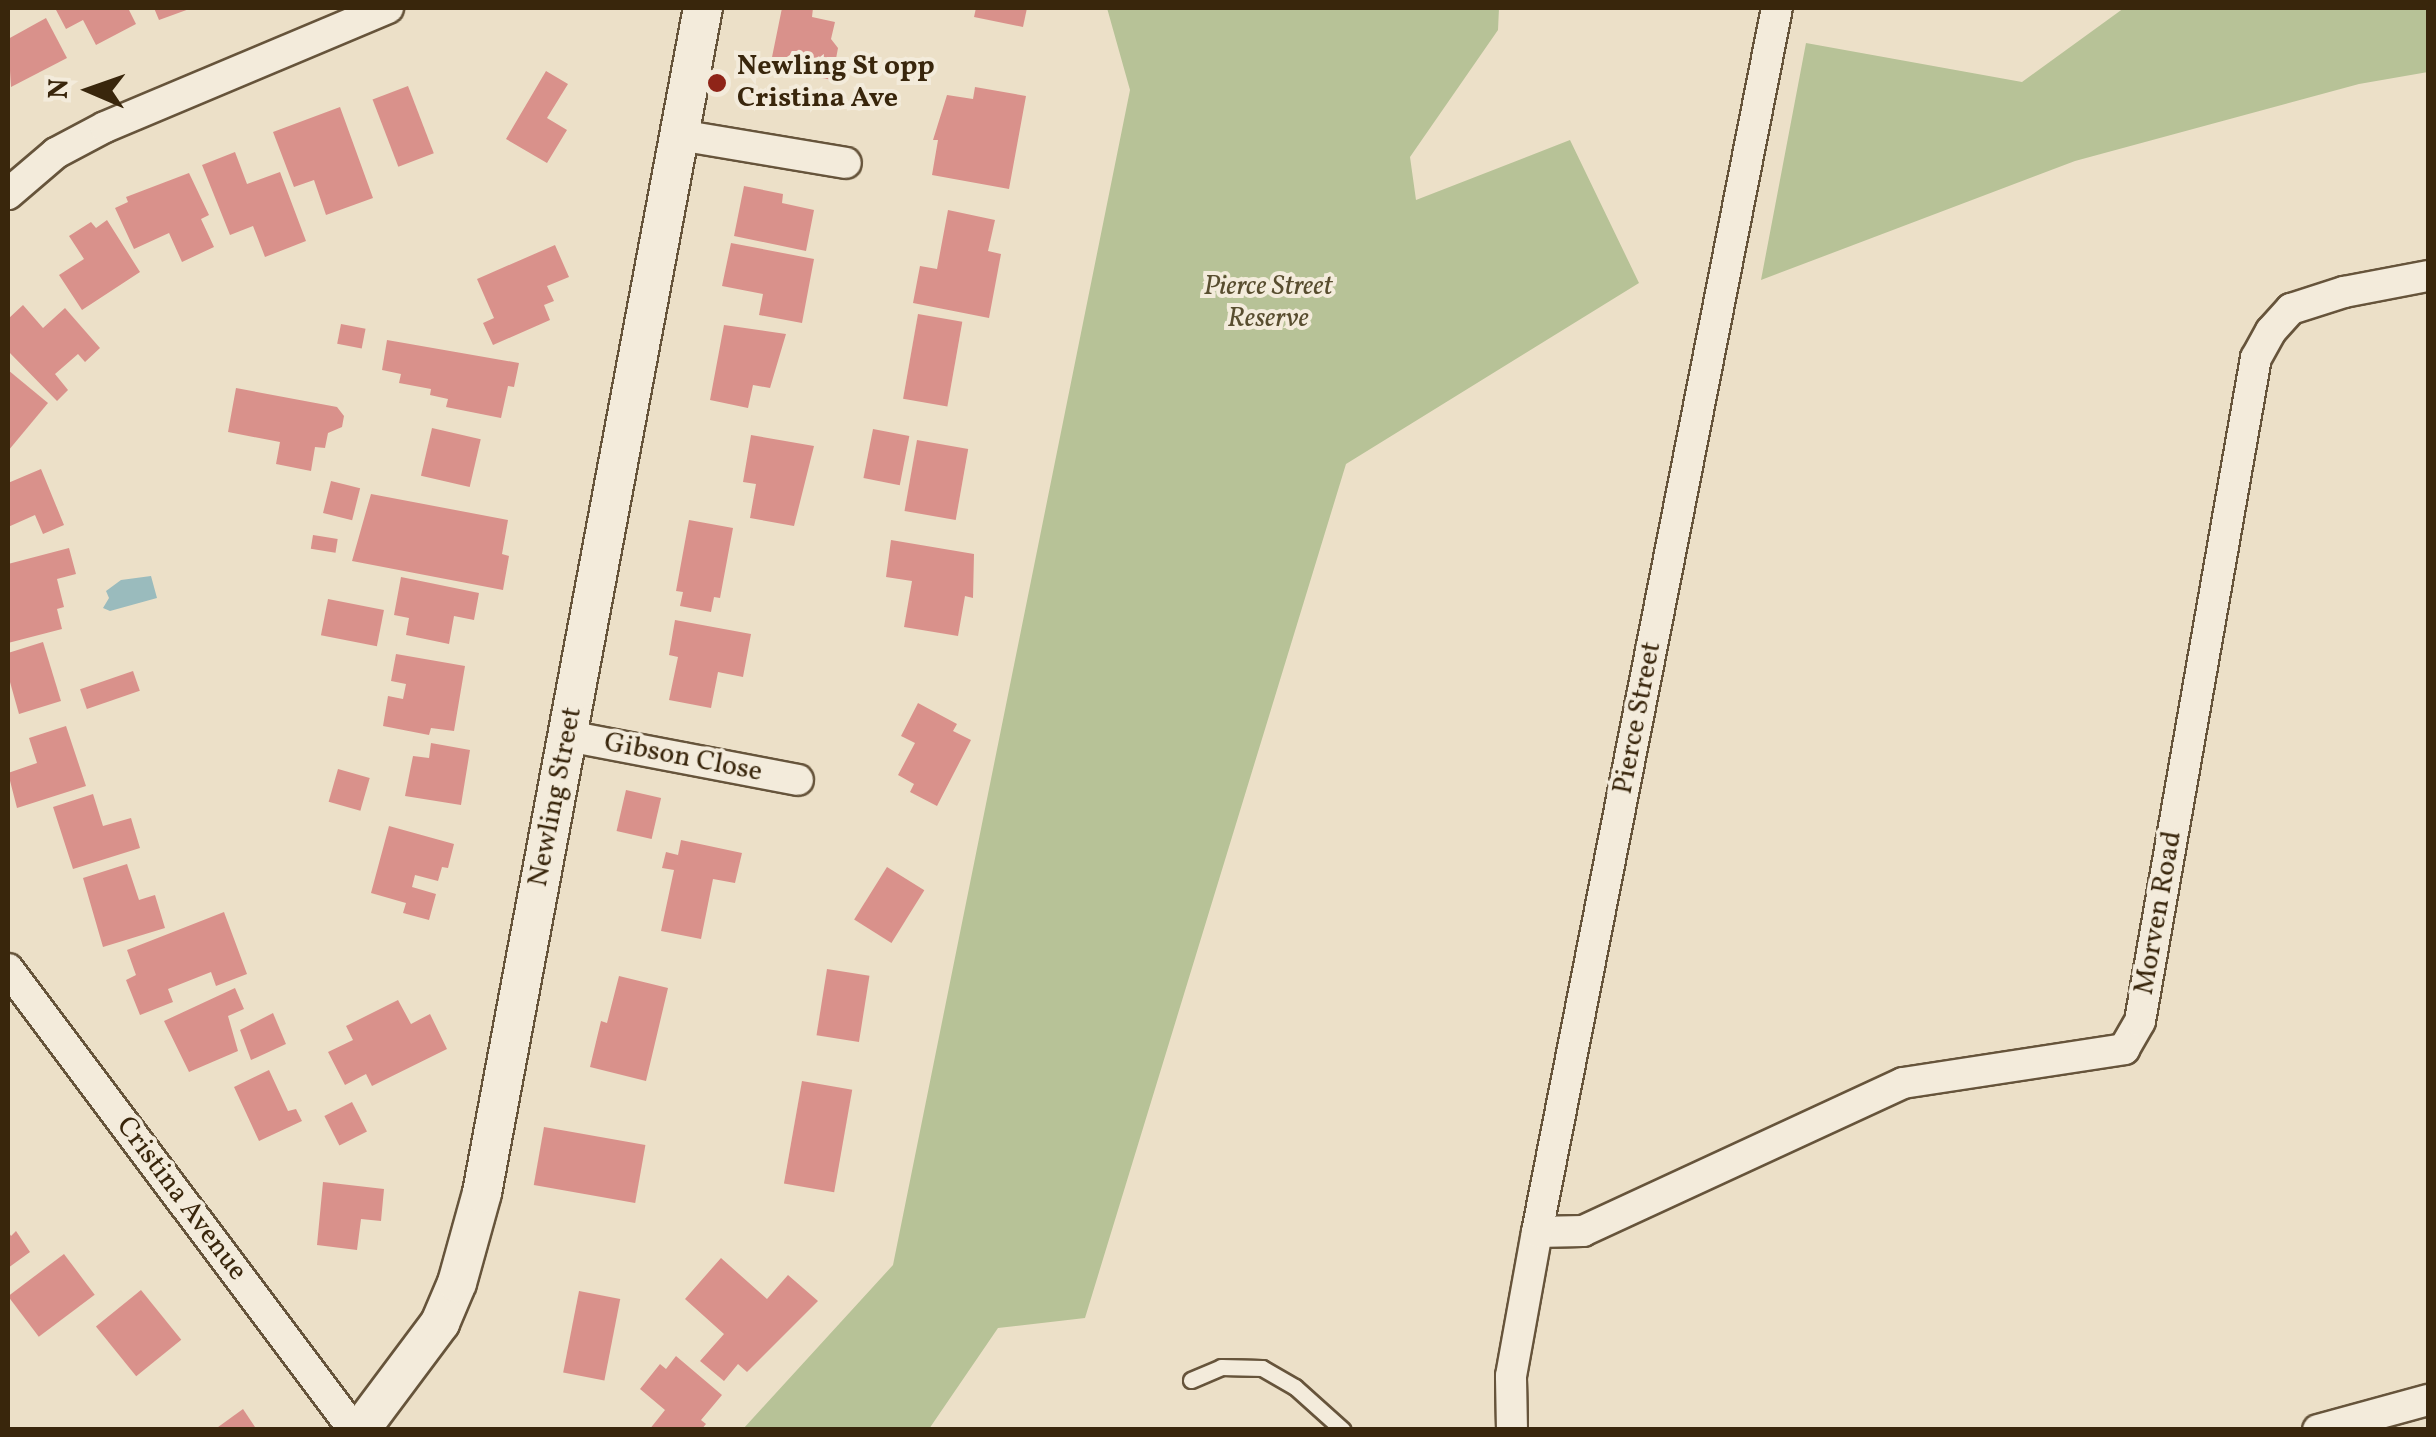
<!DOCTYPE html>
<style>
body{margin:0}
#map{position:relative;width:2436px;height:1437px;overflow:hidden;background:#ece0c8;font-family:Vollkorn,serif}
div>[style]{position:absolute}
.green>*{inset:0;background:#b7c297}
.water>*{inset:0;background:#9abbbd}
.building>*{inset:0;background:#d9918b;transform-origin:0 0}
.roads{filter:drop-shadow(2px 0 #66543b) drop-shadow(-2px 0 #66543b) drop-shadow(0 2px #66543b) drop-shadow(0 -2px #66543b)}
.service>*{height:15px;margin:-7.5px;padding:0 7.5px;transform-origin:7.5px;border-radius:7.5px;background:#f3ebdb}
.minor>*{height:30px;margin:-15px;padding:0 15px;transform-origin:15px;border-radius:15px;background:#f3ebdb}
.tertiary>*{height:38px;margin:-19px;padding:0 19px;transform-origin:19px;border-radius:19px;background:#f3ebdb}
.dots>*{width:28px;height:28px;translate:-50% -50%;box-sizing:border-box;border:5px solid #f3ebdb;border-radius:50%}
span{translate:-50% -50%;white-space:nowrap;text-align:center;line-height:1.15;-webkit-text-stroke:8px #f3ebdb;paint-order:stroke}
.poi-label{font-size:28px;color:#39260c;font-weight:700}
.left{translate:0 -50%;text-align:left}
.park-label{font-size:28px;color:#584d2f;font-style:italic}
.street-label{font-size:28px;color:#39260c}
.frame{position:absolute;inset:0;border:10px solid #39260c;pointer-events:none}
.north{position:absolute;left:40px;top:40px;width:100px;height:100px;-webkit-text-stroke:8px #f3ebdb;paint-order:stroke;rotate:272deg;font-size:28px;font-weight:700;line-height:40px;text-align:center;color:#39260c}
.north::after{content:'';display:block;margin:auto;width:35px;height:45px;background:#39260c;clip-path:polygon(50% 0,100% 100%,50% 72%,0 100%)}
</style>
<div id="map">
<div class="green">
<i style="clip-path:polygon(1107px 8px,1499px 8px,1498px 30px,1410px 157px,1416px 200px,1570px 140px,1639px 283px,1346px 464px,1085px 1318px,998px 1328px,929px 1429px,743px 1429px,893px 1265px,1130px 90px)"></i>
<i style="clip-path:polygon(2124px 8px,2428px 8px,2428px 72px,2359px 84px,2075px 161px,1761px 280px,1806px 43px,2022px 82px)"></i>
</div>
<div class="water">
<i style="clip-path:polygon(151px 576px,157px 598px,110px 611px,103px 608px,109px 598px,106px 591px,121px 580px)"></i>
</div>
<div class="building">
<i style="clip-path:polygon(55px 8px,128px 8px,136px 24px,96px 45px,83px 20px,66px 29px)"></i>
<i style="clip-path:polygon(154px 8px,192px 8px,159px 20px)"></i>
<i style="clip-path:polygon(782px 8px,813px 8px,812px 17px,835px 22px,831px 39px,838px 48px,832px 80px,778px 69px,779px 64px,771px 62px)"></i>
<i style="clip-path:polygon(976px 8px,1027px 8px,1023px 27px,974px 17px)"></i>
<i style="clip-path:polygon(46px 18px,67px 58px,11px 87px,8px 39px)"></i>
<i style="clip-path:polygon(546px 71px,568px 84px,547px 118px,567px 130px,547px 163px,506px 139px)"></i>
<i style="left:408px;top:86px;width:72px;height:38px;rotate:69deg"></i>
<i style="clip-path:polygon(975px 87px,1026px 96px,1009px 189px,932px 175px,938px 140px,933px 140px,947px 95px,973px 99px)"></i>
<i style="clip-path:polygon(340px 107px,373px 198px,326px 215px,314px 180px,294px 187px,273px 132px)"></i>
<i style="clip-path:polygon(235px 152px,247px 184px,280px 172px,306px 241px,265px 257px,253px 226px,230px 235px,202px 165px)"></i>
<i style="clip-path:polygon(189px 173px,209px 215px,201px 219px,214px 247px,182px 262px,169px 233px,134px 249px,115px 208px,128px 202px,126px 197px)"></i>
<i style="clip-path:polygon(744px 186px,783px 194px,782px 203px,814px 210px,806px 251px,734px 236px)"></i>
<i style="clip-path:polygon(948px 210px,995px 220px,988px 251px,1001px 254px,989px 318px,913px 303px,920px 266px,937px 269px)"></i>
<i style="clip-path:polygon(107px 220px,140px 272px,82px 310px,59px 275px,84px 259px,69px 236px,91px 222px,96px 228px)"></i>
<i style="clip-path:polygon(731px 243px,814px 259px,802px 323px,759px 315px,763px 294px,722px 286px)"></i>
<i style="clip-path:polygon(555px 245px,569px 277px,547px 286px,554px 301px,544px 305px,550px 320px,493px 345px,483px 323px,494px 318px,477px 279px)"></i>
<i style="clip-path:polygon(23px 305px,43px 328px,65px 308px,100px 348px,85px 362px,78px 354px,55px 374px,68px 390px,57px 401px,8px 351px,8px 319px)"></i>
<i style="left:918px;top:314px;width:45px;height:86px;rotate:10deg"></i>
<i style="left:341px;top:324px;width:25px;height:20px;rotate:11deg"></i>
<i style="clip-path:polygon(724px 325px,786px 334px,770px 388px,753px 385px,748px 408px,710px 400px)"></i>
<i style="clip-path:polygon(387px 340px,519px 363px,514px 387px,508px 386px,501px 418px,446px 407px,448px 399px,430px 395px,431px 389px,399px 383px,401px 374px,382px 370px)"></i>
<i style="clip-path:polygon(8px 370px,48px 403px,8px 451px)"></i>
<i style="clip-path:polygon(236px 388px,337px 407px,344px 416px,342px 427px,328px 433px,325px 448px,315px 447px,311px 471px,276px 464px,280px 442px,228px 432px)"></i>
<i style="left:432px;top:428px;width:50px;height:49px;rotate:13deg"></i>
<i style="left:873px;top:429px;width:37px;height:50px;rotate:11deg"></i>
<i style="clip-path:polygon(751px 435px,814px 446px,794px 526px,750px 518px,756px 484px,743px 482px)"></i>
<i style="left:917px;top:440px;width:52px;height:72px;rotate:10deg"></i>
<i style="clip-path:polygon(41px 469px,64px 525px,43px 534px,35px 515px,8px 527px,8px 483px)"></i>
<i style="left:331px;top:481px;width:30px;height:33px;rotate:14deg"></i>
<i style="clip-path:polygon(371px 494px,508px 520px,502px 554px,509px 556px,503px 590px,352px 561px)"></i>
<i style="clip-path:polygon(689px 520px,733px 528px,720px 598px,714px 597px,711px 612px,680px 606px,683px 592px,676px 591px)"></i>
<i style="left:313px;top:535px;width:25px;height:14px;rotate:9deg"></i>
<i style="clip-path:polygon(891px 540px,974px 554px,973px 598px,965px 596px,958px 636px,904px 627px,912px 581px,886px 577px)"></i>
<i style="clip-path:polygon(69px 548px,76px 574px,57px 579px,64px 607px,57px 609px,62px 629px,8px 643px,8px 564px)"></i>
<i style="clip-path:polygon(401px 577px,479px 593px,474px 620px,454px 616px,449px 644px,406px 635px,409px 618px,394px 615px)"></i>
<i style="left:328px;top:599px;width:57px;height:37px;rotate:11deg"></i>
<i style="clip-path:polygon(675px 620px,751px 634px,743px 677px,718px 672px,711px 708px,669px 700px,678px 657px,669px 655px)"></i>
<i style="clip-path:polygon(43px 642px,61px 701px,19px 714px,8px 675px,8px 653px)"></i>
<i style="clip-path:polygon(396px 654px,465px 666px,454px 731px,431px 728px,429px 735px,383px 726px,388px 696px,403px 699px,406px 684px,391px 681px)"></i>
<i style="left:133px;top:671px;width:21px;height:56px;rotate:71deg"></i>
<i style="clip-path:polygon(918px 703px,957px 724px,953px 731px,971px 740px,937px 806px,910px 792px,914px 784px,898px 775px,915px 743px,901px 736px)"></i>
<i style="clip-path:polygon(66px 726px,86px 786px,17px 808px,8px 773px,37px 763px,29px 738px)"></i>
<i style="clip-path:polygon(431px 743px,470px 750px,461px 805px,405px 796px,413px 756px,429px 758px)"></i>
<i style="left:338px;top:769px;width:33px;height:34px;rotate:16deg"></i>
<i style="left:626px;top:790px;width:36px;height:42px;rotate:13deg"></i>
<i style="clip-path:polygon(93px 794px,103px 826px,131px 818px,140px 848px,73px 869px,53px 807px)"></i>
<i style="clip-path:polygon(389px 826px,454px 844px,448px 868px,442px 867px,438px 881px,415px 875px,412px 887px,436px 894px,429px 920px,403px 913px,406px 903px,371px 893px)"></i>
<i style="clip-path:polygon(681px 840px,742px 853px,735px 883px,713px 879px,701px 939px,661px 931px,674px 870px,662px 868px,666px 852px,678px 855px)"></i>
<i style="clip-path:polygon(127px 864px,139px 900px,155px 895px,165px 928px,103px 947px,83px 878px)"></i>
<i style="left:887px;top:867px;width:44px;height:62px;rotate:32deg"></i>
<i style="clip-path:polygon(224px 912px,247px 974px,216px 986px,211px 972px,168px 989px,173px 1002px,140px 1015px,126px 980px,136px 975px,127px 950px)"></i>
<i style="left:827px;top:969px;width:43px;height:67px;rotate:9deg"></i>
<i style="clip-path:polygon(619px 976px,668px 988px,646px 1081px,590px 1067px,601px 1021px,607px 1023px)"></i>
<i style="clip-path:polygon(235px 988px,244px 1009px,228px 1016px,238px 1051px,189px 1072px,164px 1021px)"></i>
<i style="clip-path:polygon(398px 1000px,411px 1024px,430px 1014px,447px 1049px,372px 1086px,366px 1074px,345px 1085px,328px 1052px,353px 1040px,346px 1026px)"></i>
<i style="clip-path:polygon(273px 1013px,286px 1044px,251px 1060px,240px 1030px)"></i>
<i style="clip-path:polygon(269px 1070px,288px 1111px,296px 1109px,302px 1121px,259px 1141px,234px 1087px)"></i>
<i style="left:802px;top:1081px;width:51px;height:104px;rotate:10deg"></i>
<i style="left:352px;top:1102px;width:33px;height:31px;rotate:63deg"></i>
<i style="left:544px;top:1127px;width:103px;height:59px;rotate:10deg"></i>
<i style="clip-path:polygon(323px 1182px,384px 1189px,381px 1221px,361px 1219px,357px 1250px,317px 1245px)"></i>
<i style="clip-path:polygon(8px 1231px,11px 1236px,16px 1231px,30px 1252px,8px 1268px)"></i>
<i style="left:64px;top:1254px;width:51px;height:70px;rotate:53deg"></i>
<i style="clip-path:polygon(721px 1258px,767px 1299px,788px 1275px,818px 1301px,747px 1372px,738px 1364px,724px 1381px,700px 1361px,724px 1334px,685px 1299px)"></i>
<i style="left:141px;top:1290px;width:64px;height:58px;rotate:51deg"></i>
<i style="left:579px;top:1291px;width:42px;height:83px;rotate:11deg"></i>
<i style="clip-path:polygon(676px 1356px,722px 1395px,701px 1420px,706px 1424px,701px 1430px,649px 1430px,665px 1410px,640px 1389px,660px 1364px,666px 1369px)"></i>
<i style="clip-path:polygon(243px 1409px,257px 1430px,214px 1430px)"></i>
</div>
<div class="roads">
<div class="service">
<i style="left:1191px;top:1380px;width:33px;rotate:-23deg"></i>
<i style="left:1221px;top:1367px;width:41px;rotate:1.4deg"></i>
<i style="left:1262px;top:1368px;width:38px;rotate:30deg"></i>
<i style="left:1295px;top:1387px;width:64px;rotate:41.9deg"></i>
</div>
<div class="minor">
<i style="left:679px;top:135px;width:169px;rotate:9.5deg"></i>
<i style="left:8px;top:194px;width:63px;rotate:-40.5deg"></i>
<i style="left:56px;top:153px;width:55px;rotate:-28deg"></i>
<i style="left:105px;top:127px;width:307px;rotate:-22.8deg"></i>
<i style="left:568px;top:736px;width:234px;rotate:10.8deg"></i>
<i style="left:8px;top:969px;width:576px;rotate:53.11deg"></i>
<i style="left:1537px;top:1232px;width:46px;rotate:-1.2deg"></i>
<i style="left:1583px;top:1231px;width:353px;rotate:-24.8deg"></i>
<i style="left:1903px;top:1083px;width:224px;rotate:-8.7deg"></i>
<i style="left:2124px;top:1049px;width:32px;rotate:-60deg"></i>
<i style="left:2140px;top:1021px;width:673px;rotate:-80.08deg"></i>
<i style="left:2256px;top:358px;width:31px;rotate:-61deg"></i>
<i style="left:2271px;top:331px;width:30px;rotate:-48deg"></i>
<i style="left:2291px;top:309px;width:56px;rotate:-17.8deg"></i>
<i style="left:2344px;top:292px;width:86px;rotate:-10.8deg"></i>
<i style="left:1512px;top:1430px;width:54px;rotate:-91.1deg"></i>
<i style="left:1511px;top:1376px;width:146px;rotate:-79.8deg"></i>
<i style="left:1537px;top:1232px;width:1247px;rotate:-78.91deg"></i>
<i style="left:2318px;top:1430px;width:114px;rotate:-15.3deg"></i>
</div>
<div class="tertiary">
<i style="left:360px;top:1430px;width:134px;rotate:-53.2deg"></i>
<i style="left:440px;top:1323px;width:43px;rotate:-67deg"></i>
<i style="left:457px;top:1283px;width:93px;rotate:-74.5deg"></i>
<i style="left:482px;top:1193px;width:1205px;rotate:-79.44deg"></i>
</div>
</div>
<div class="dots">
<i style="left:717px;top:83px;background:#8f2418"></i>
</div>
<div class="poi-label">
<span class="left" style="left:737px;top:83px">Newling St opp<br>Cristina Ave</span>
</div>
<div class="park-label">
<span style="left:1268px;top:303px">Pierce Street<br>Reserve</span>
</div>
<div class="street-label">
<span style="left:1638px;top:718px;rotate:-79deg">Pierce Street</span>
<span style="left:683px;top:758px;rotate:11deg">Gibson Close</span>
<span style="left:556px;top:797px;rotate:-79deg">Newling Street</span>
<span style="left:2159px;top:913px;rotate:-80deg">Morven Road</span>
<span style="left:181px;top:1199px;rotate:53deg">Cristina Avenue</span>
</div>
<div class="frame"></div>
<div class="north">N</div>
</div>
